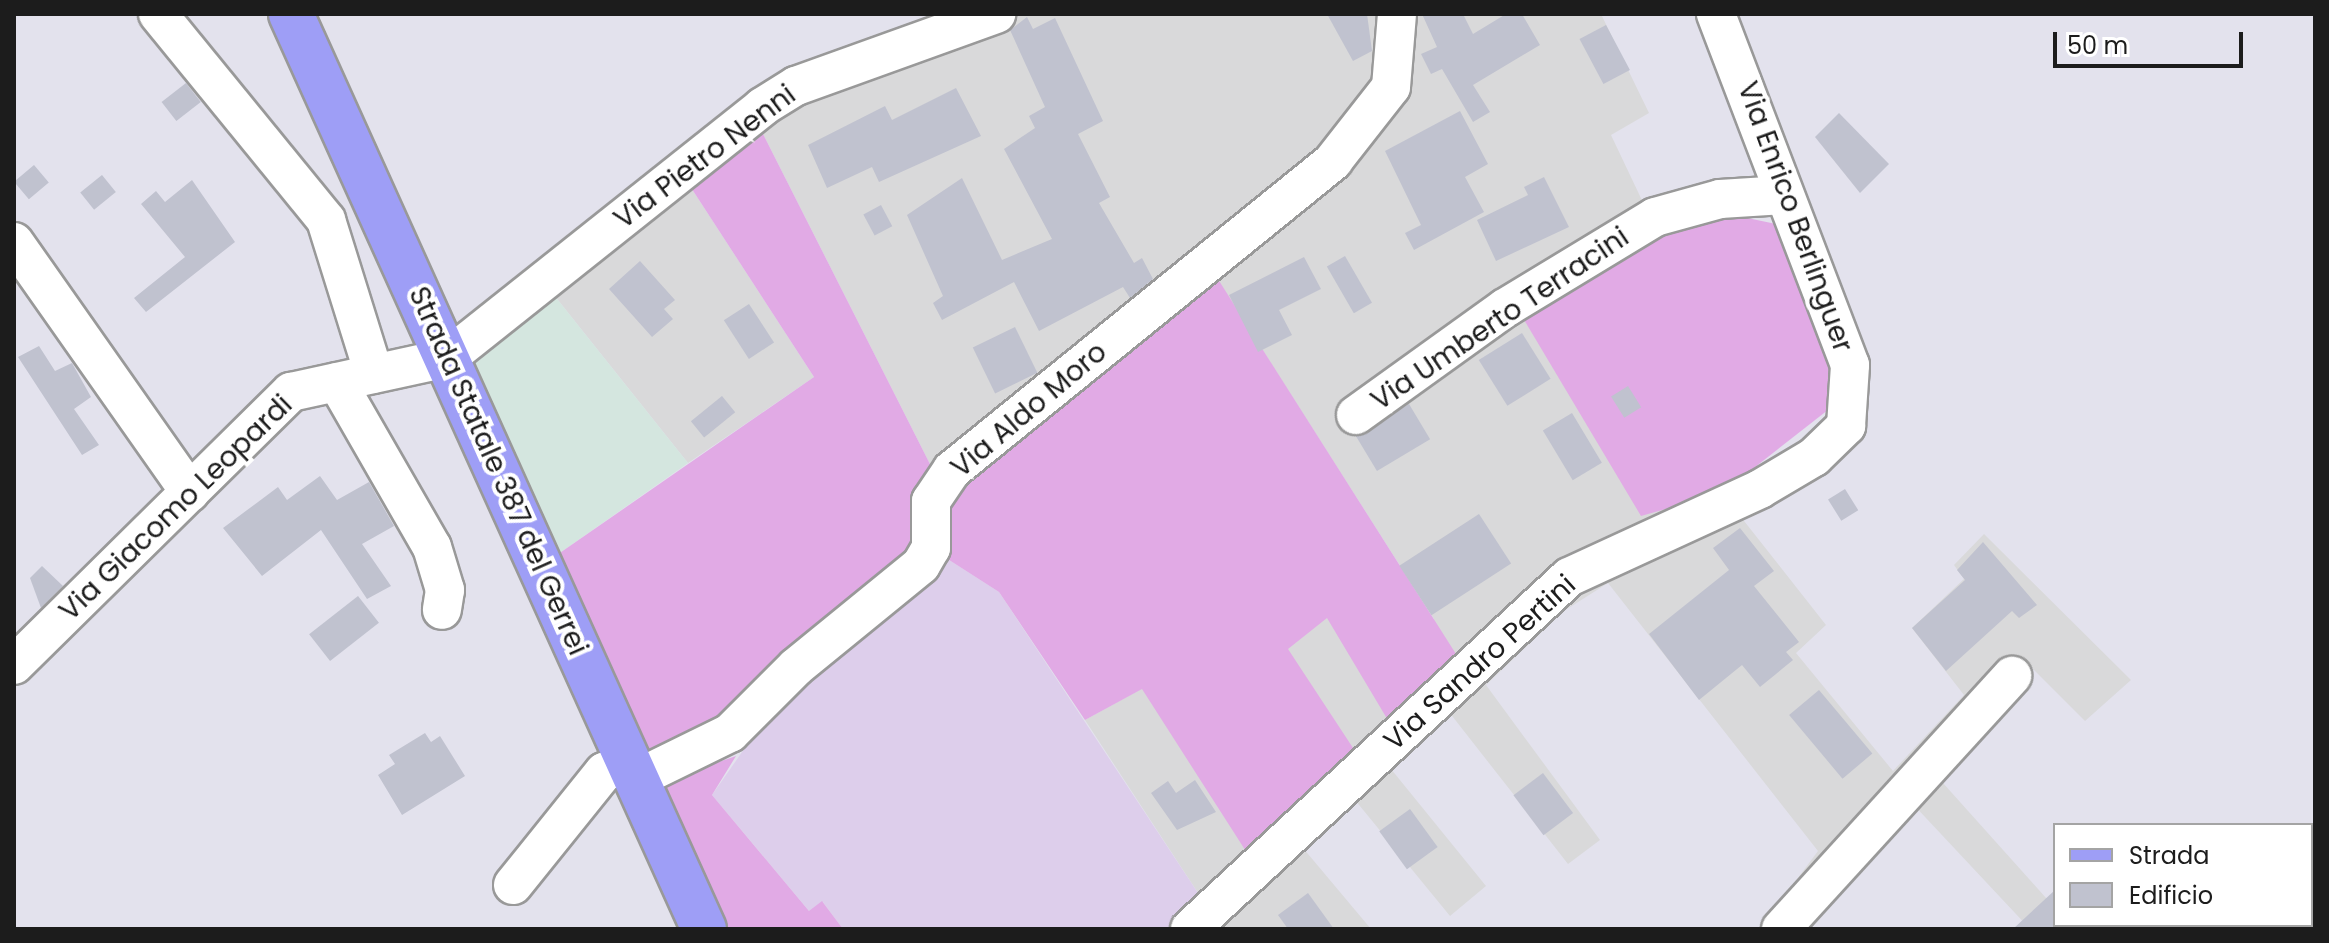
<!DOCTYPE html>
<style>
body{margin:0}
#map{position:relative;width:2329px;height:943px;overflow:hidden;background:#e3e2ed;font-family:Poppins,sans-serif}
div>[style]{position:absolute}
.residential>*{inset:0;background:#d9d9da}
.industrial>*{inset:0;background:#d4e6df}
.farmland>*{inset:0;background:#ddceeb}
.grass>*{inset:0;background:#e1aae5}
.building>*{inset:0;background:#c0c2cf;transform-origin:0 0}
.roads{filter:drop-shadow(2px 0 #999) drop-shadow(-2px 0 #999) drop-shadow(0 2px #999) drop-shadow(0 -2px #999)}
.minor>*{height:38px;margin:-19px;padding:0 19px;transform-origin:19px;border-radius:19px;background:#fff}
.major>*{height:44px;margin:-22px;padding:0 22px;transform-origin:22px;border-radius:22px;background:#9e9ef6}
span{translate:-50% -50%;white-space:nowrap;text-align:center;line-height:1.15;-webkit-text-stroke:8px #fff;paint-order:stroke}
.street-label{font-size:28px;color:#1c1c1c}
.frame{position:absolute;inset:0;border:16px solid #1c1c1c;pointer-events:none}
.legend{position:absolute;left:2053px;top:823px;width:260px;height:104px;box-sizing:border-box;background:#fff;border:2px solid #a4a4a4;margin:0;padding:10px 14px;list-style:none;font-size:24px;color:#1c1c1c}
.legend li{display:flex;align-items:center;gap:16px;height:40px}
.legend b{width:40px;border:2px solid #a4a4a4}
.scale{position:absolute;left:2053px;top:32px;width:190px;height:36px;box-sizing:border-box;border:4px solid #1c1c1c;border-top:0;padding-left:10px;font-size:24px;line-height:28px;white-space:nowrap;color:#1c1c1c;-webkit-text-stroke:6px #fff;paint-order:stroke}
</style>
<div id="map">
<div class="residential">
<i style="clip-path:polygon(943px 14px,1601px 14px,1649px 113px,1611px 135px,1657px 232px,1722px 493px,1826px 625px,1796px 653px,1893px 771px,1964px 695px,1912px 628px,1964px 579px,1954px 565px,1984px 534px,2131px 680px,2085px 721px,2032px 668px,1934px 773px,2055px 908px,2055px 925px,2067px 925px,2030px 929px,1911px 802px,1798px 929px,1760px 929px,1818px 851px,1608px 583px,1564px 611px,1486px 685px,1600px 840px,1568px 864px,1449px 712px,1391px 769px,1486px 886px,1450px 916px,1355px 800px,1303px 848px,1371px 929px,1209px 929px,1200px 896px,1085px 720px,1141px 689px,1287px 649px,1327px 617px,1434px 619px,1216px 277px,935px 474px,759px 126px,688px 183px,814px 377px,688px 463px,534px 270px,726px 110px,822px 59px)"></i>
</div>
<div class="industrial">
<i style="clip-path:polygon(534px 270px,688px 463px,554px 557px,454px 338px)"></i>
</div>
<div class="farmland">
<i style="clip-path:polygon(946px 558px,999px 592px,1200px 896px,1167px 929px,843px 929px,823px 902px,810px 912px,712px 795px,775px 705px)"></i>
</div>
<div class="grass">
<i style="clip-path:polygon(759px 126px,935px 474px,909px 554px,731px 711px,643px 760px,554px 557px,814px 377px,688px 183px)"></i>
<i style="clip-path:polygon(1714px 211px,1776px 224px,1831px 347px,1833px 406px,1722px 493px,1641px 516px,1523px 318px,1595px 266px)"></i>
<i style="clip-path:polygon(1216px 276px,1456px 654px,1392px 727px,1327px 618px,1288px 649px,1357px 754px,1249px 856px,1142px 689px,1085px 720px,999px 592px,946px 558px,950px 491px)"></i>
<i style="clip-path:polygon(736px 756px,712px 795px,809px 911px,822px 901px,843px 929px,726px 929px,661px 782px)"></i>
</div>
<div class="building">
<i style="clip-path:polygon(1327px 14px,1367px 14px,1372px 51px,1353px 61px)"></i>
<i style="clip-path:polygon(1422px 14px,1463px 14px,1473px 34px,1506px 14px,1522px 14px,1540px 45px,1473px 85px,1490px 112px,1473px 122px,1442px 69px,1431px 74px,1421px 54px,1437px 47px)"></i>
<i style="clip-path:polygon(1027px 17px,1033px 29px,1055px 18px,1103px 121px,1078px 134px,1110px 197px,1099px 203px,1134px 263px,1142px 258px,1153px 279px,1130px 298px,1123px 287px,1039px 331px,1014px 282px,942px 320px,933px 303px,943px 296px,907px 215px,962px 178px,1002px 260px,1052px 239px,1004px 149px,1035px 128px,1029px 116px,1045px 107px,1010px 30px)"></i>
<i style="left:1606px;top:25px;width:51px;height:30px;rotate:62deg"></i>
<i style="left:186px;top:83px;width:24px;height:31px;rotate:52deg"></i>
<i style="clip-path:polygon(956px 88px,981px 136px,879px 182px,872px 167px,827px 188px,808px 145px,885px 106px,892px 120px)"></i>
<i style="clip-path:polygon(1460px 111px,1488px 164px,1465px 177px,1484px 212px,1414px 250px,1405px 233px,1421px 225px,1385px 151px)"></i>
<i style="clip-path:polygon(1839px 113px,1889px 164px,1860px 193px,1815px 137px)"></i>
<i style="left:34px;top:165px;width:23px;height:26px;rotate:50deg"></i>
<i style="left:102px;top:175px;width:22px;height:28px;rotate:51deg"></i>
<i style="clip-path:polygon(1544px 177px,1569px 227px,1496px 261px,1477px 220px,1528px 195px,1524px 187px)"></i>
<i style="clip-path:polygon(192px 180px,235px 242px,146px 312px,134px 298px,185px 257px,141px 204px,156px 191px,165px 202px)"></i>
<i style="left:881px;top:205px;width:24px;height:20px;rotate:62deg"></i>
<i style="left:1345px;top:256px;width:54px;height:21px;rotate:60deg"></i>
<i style="clip-path:polygon(1304px 257px,1321px 289px,1279px 310px,1292px 335px,1258px 352px,1229px 295px)"></i>
<i style="clip-path:polygon(640px 261px,675px 300px,664px 309px,673px 319px,652px 337px,609px 289px)"></i>
<i style="left:749px;top:304px;width:46px;height:30px;rotate:57deg"></i>
<i style="left:1015px;top:327px;width:51px;height:47px;rotate:64deg"></i>
<i style="left:1522px;top:333px;width:54px;height:51px;rotate:58deg"></i>
<i style="clip-path:polygon(39px 346px,55px 371px,72px 363px,91px 397px,74px 409px,99px 445px,82px 455px,18px 357px)"></i>
<i style="left:1628px;top:386px;width:25px;height:20px;rotate:58deg"></i>
<i style="left:722px;top:396px;width:21px;height:40px;rotate:51deg"></i>
<i style="left:1409px;top:404px;width:41px;height:62px;rotate:59deg"></i>
<i style="left:1572px;top:413px;width:58px;height:34px;rotate:59deg"></i>
<i style="clip-path:polygon(320px 476px,337px 500px,369px 482px,394px 526px,362px 544px,391px 586px,367px 599px,321px 530px,262px 576px,223px 528px,278px 487px,287px 500px)"></i>
<i style="left:1845px;top:489px;width:25px;height:20px;rotate:58deg"></i>
<i style="left:1479px;top:514px;width:59px;height:95px;rotate:57deg"></i>
<i style="clip-path:polygon(1740px 528px,1774px 571px,1754px 586px,1799px 642px,1786px 652px,1793px 660px,1760px 687px,1742px 665px,1699px 700px,1649px 634px,1729px 570px,1713px 548px)"></i>
<i style="clip-path:polygon(1983px 542px,2037px 605px,2019px 618px,2012px 611px,1946px 671px,1912px 628px,1965px 580px,1957px 570px)"></i>
<i style="clip-path:polygon(42px 566px,63px 586px,41px 608px,30px 578px)"></i>
<i style="left:358px;top:596px;width:34px;height:62px;rotate:52deg"></i>
<i style="left:1819px;top:690px;width:83px;height:39px;rotate:50deg"></i>
<i style="clip-path:polygon(425px 733px,431px 742px,440px 736px,465px 776px,402px 815px,378px 775px,395px 764px,389px 755px)"></i>
<i style="left:1543px;top:773px;width:50px;height:37px;rotate:53deg"></i>
<i style="clip-path:polygon(1195px 780px,1216px 812px,1177px 830px,1151px 793px,1168px 781px,1176px 793px)"></i>
<i style="left:1410px;top:809px;width:47px;height:38px;rotate:54deg"></i>
<i style="clip-path:polygon(2055px 890px,2055px 929px,2013px 929px)"></i>
<i style="clip-path:polygon(1308px 893px,1334px 929px,1288px 929px,1278px 915px)"></i>
</div>
<div class="roads">
<div class="minor">
<i style="left:158px;top:14px;width:266px;rotate:50.8deg"></i>
<i style="left:326px;top:220px;width:161px;rotate:72.7deg"></i>
<i style="left:14px;top:242px;width:306px;rotate:54.9deg"></i>
<i style="left:337px;top:382px;width:190px;rotate:60.1deg"></i>
<i style="left:432px;top:547px;width:45px;rotate:73.2deg"></i>
<i style="left:445px;top:590px;width:20px;rotate:99deg"></i>
<i style="left:1356px;top:415px;width:183px;rotate:-35.7deg"></i>
<i style="left:1505px;top:308px;width:175px;rotate:-31.2deg"></i>
<i style="left:1655px;top:217px;width:67px;rotate:-15.5deg"></i>
<i style="left:1720px;top:199px;width:64px;rotate:-3.6deg"></i>
<i style="left:14px;top:665px;width:389px;rotate:-44.6deg"></i>
<i style="left:291px;top:392px;width:160px;rotate:-12.3deg"></i>
<i style="left:447px;top:358px;width:403px;rotate:-38.5deg"></i>
<i style="left:762px;top:107px;width:40px;rotate:-32deg"></i>
<i style="left:796px;top:86px;width:213px;rotate:-19.8deg"></i>
<i style="left:636px;top:779px;width:105px;rotate:-26.1deg"></i>
<i style="left:730px;top:733px;width:93px;rotate:-45deg"></i>
<i style="left:796px;top:667px;width:161px;rotate:-39.2deg"></i>
<i style="left:921px;top:565px;width:20px;rotate:-60deg"></i>
<i style="left:931px;top:548px;width:47px;rotate:-90deg"></i>
<i style="left:931px;top:501px;width:37px;rotate:-56deg"></i>
<i style="left:952px;top:470px;width:491px;rotate:-39deg"></i>
<i style="left:1333px;top:161px;width:94px;rotate:-51.9deg"></i>
<i style="left:1391px;top:87px;width:73px;rotate:-85.3deg"></i>
<i style="left:513px;top:885px;width:145px;rotate:-51.2deg"></i>
<i style="left:604px;top:772px;width:26px;rotate:-23deg"></i>
<i style="left:1190px;top:929px;width:517px;rotate:-42.88deg"></i>
<i style="left:1569px;top:577px;width:210px;rotate:-24.7deg"></i>
<i style="left:1760px;top:489px;width:63px;rotate:-30.7deg"></i>
<i style="left:1814px;top:457px;width:45px;rotate:-44.1deg"></i>
<i style="left:1846px;top:426px;width:61px;rotate:-86.2deg"></i>
<i style="left:1850px;top:365px;width:376px;rotate:-110.9deg"></i>
<i style="left:1781px;top:929px;width:343px;rotate:-47.6deg"></i>
</div>
<div class="major">
<i style="left:291px;top:14px;width:1004px;rotate:65.71deg"></i>
</div>
</div>
<div class="street-label">
<span style="left:705px;top:157px;rotate:-37deg">Via Pietro Nenni</span>
<span style="left:1795px;top:217px;rotate:70deg">Via Enrico Berlinguer</span>
<span style="left:1500px;top:319px;rotate:-34deg">Via Umberto Terracini</span>
<span style="left:1029px;top:410px;rotate:-40deg">Via Aldo Moro</span>
<span style="left:498px;top:471px;rotate:66deg">Strada Statale 387 del Gerrei</span>
<span style="left:176px;top:508px;rotate:-44deg">Via Giacomo Leopardi</span>
<span style="left:1480px;top:663px;rotate:-42deg">Via Sandro Pertini</span>
</div>
<div class="frame"></div>
<ul class="legend">
<li><b style="height:10px;background:#9e9ef6"></b>Strada</li>
<li><b style="height:22px;background:#c0c2cf"></b>Edificio</li>
</ul>
<div class="scale">50 m</div>
</div>
